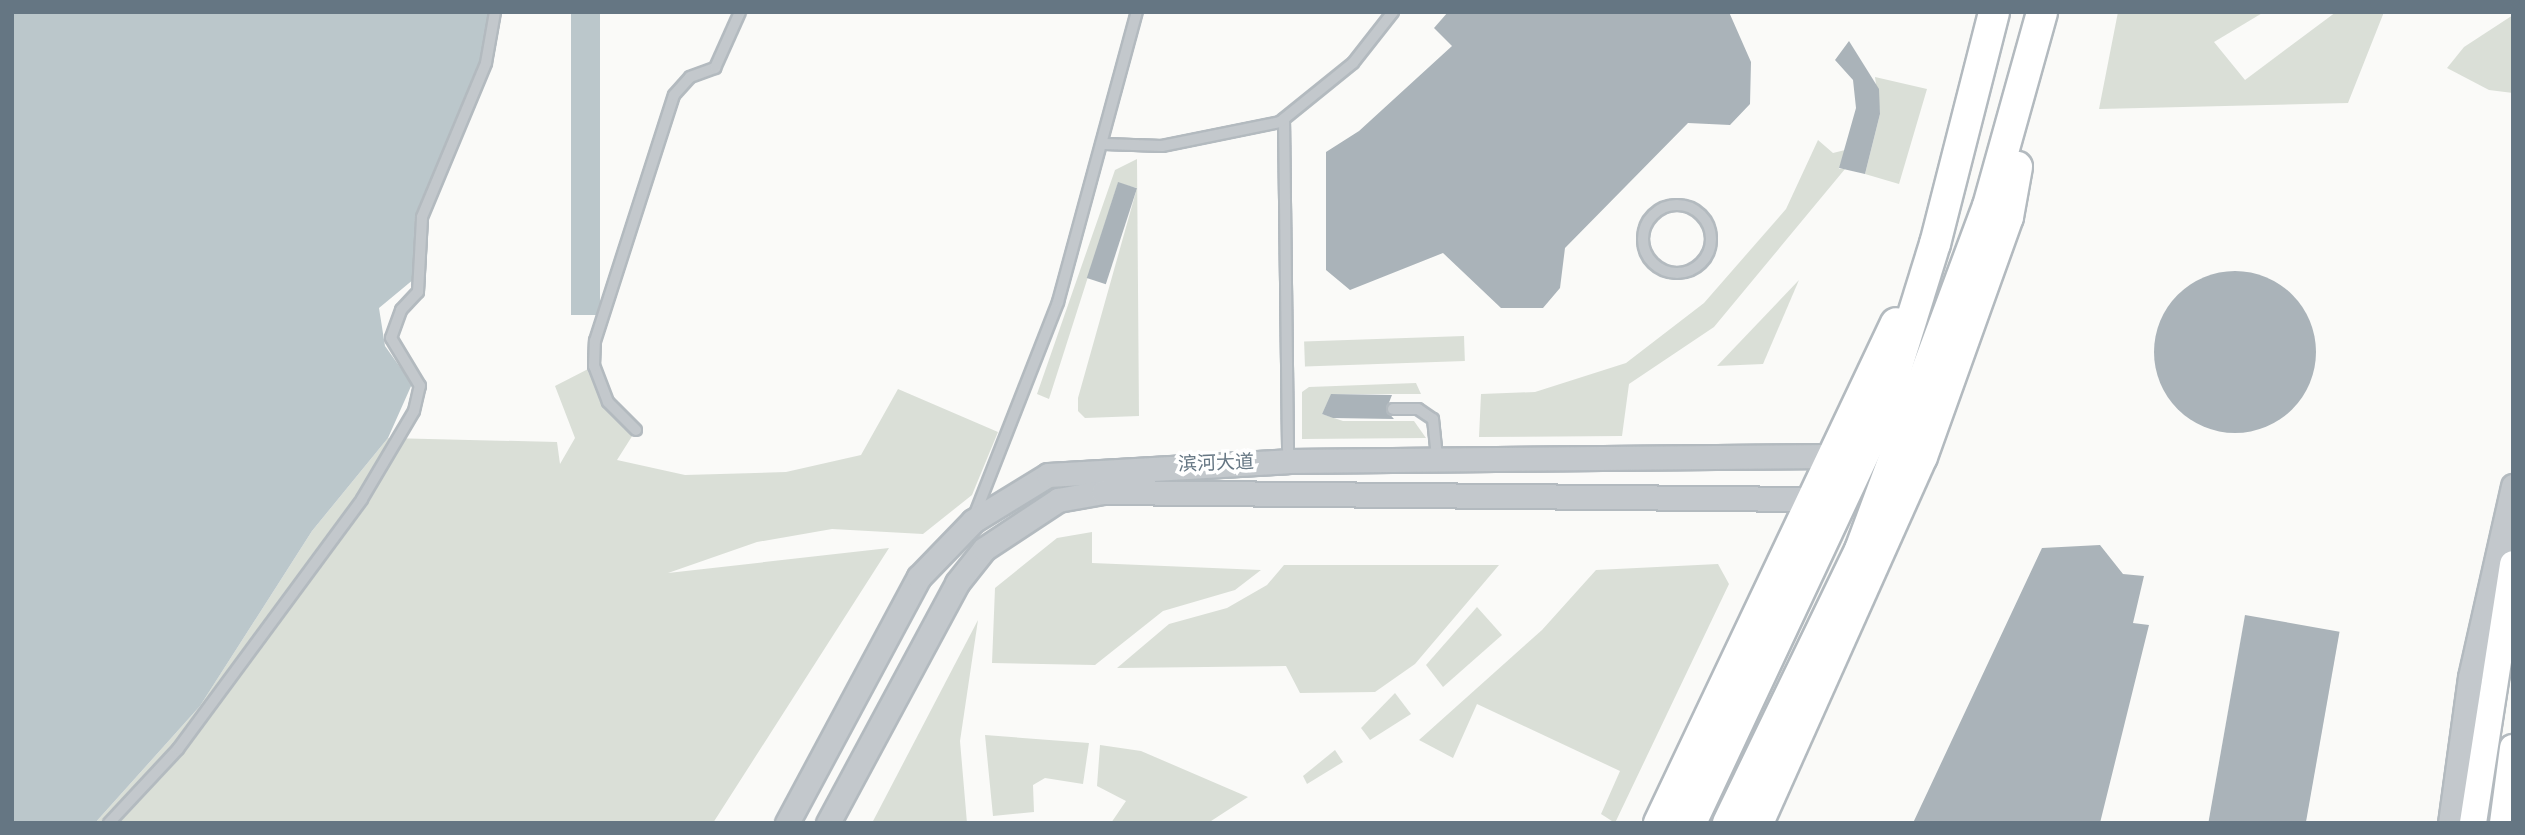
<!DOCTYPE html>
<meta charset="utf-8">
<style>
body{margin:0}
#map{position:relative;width:2525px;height:835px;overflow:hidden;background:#fafaf8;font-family:Mulish,"Noto Sans SC",sans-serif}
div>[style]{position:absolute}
.green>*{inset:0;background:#dadfd7;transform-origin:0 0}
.water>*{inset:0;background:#bbc7cb;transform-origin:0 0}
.building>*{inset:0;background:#aab3b9;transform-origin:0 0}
.round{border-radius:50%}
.roads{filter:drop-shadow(2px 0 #b3babf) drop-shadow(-2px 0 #b3babf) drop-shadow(0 2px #b3babf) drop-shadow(0 -2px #b3babf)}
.service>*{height:10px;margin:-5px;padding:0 5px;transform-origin:5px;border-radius:5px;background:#c3c8cc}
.service>.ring{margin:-5px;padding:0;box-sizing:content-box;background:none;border:10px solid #c3c8cc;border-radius:50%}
.tertiary>*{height:23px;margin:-11.5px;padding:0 11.5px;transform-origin:11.5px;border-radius:11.5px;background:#c3c8cc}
.secondary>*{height:26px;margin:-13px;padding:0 13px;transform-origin:13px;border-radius:13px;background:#fff}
.primary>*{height:30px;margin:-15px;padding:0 15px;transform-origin:15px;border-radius:15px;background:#fff}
span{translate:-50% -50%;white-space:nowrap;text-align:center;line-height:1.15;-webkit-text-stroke:7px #fff;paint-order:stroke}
.street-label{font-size:19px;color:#657683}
.frame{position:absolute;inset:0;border:14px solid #657683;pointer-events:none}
</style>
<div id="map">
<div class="green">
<i style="clip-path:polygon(2118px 12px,2264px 12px,2214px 42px,2245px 80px,2336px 12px,2384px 12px,2348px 103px,2099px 109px)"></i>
<i style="clip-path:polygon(2513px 15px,2513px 93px,2489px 90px,2447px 68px,2464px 47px)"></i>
<i style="clip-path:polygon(1875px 77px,1927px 89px,1899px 184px,1865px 174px,1880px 114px)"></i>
<i style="clip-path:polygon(1818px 140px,1833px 153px,1845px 150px,1839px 169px,1845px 169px,1714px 327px,1629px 384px,1622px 436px,1479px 437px,1481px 394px,1535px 392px,1626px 363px,1704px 303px,1786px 209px)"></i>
<i style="clip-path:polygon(1137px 159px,1139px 416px,1085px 418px,1078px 411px,1078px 398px,1137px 188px,1118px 183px,1049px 399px,1037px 394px,1115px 170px)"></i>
<i style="clip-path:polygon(1799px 280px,1763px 364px,1717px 366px)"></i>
<i style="left:1464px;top:336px;width:25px;height:160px;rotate:88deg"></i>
<i style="clip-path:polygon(594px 366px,608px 402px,636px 430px,617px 460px,685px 475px,786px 472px,861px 455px,898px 389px,998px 432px,972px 495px,923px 534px,832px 529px,757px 542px,668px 573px,889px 548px,713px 823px,95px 823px,200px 706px,312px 531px,388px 438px,557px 442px,560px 464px,575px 438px,555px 386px)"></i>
<i style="clip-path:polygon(1416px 383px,1421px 394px,1332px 394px,1322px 414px,1343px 421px,1414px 421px,1426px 438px,1302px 439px,1302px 392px,1309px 387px)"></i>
<i style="clip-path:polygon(1092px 532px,1092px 563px,1261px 570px,1235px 590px,1163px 611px,1095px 665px,992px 663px,995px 588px,1057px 538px)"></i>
<i style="clip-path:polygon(1718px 564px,1729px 584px,1615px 823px,1601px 814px,1620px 771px,1477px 704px,1453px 758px,1419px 740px,1542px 630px,1596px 570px)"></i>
<i style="clip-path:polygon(1284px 565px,1499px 565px,1415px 664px,1375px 692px,1300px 693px,1286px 666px,1117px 668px,1169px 624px,1227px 608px,1267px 585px)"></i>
<i style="clip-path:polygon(1477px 607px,1502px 635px,1443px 687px,1426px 665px)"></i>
<i style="clip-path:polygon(978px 620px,960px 741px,967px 823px,872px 823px)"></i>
<i style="clip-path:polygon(1395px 693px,1411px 714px,1370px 740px,1361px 728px)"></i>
<i style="clip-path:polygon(985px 735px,1089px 743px,1083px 784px,1045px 778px,1033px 785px,1034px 812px,993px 816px)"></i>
<i style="clip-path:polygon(1100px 745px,1141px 751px,1248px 797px,1208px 823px,1111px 823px,1126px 801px,1097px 786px)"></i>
<i style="clip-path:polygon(1335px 750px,1343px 762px,1307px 784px,1303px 776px)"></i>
</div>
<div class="water">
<i style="clip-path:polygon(12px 12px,492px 12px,486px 61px,415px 217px,414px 279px,379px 308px,385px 346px,412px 384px,388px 438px,312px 531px,200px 706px,95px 823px,12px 823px)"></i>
<i style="left:571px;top:12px;width:29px;height:303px"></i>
</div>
<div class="building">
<i style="clip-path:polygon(1448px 12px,1729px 12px,1751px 62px,1750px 104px,1730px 125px,1688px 123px,1565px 248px,1560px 288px,1543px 308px,1501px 308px,1443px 253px,1350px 290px,1326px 270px,1326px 152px,1359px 131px,1452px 46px,1434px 28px)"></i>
<i style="clip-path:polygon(1849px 41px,1879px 89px,1880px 114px,1865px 174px,1839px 168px,1856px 108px,1853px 80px,1835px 60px)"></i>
<i style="left:1118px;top:182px;width:20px;height:101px;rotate:18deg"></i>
<i class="round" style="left:2154px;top:271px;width:162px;height:162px"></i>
<i style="clip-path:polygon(1331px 394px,1392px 395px,1386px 410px,1394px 419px,1333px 418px,1322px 414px)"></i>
<i style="clip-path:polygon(2100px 545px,2123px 574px,2144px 576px,2133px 623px,2149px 625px,2100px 823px,1913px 823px,2042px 548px)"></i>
<i style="left:2245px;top:615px;width:96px;height:211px;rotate:10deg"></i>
</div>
<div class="roads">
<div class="service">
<i style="left:1284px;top:119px;width:341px;rotate:89.3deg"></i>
<i style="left:1105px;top:144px;width:57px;rotate:2deg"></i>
<i style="left:1162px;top:146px;width:120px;rotate:-11.5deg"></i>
<i style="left:1280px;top:122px;width:94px;rotate:-38.9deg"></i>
<i style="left:1353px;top:63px;width:65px;rotate:-51.9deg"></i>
<i class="ring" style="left:1643px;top:205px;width:58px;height:58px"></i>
<i style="left:1393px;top:409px;width:25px"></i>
<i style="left:1418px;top:409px;width:18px;rotate:34deg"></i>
<i style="left:1433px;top:419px;width:39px;rotate:84deg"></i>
<i style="left:636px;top:430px;width:40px;rotate:-135deg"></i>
<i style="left:608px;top:402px;width:39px;rotate:-111deg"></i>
<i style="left:594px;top:366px;width:25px;rotate:-88deg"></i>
<i style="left:595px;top:341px;width:258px;rotate:-72.2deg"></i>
<i style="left:674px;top:95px;width:24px;rotate:-48deg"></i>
<i style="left:690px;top:77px;width:27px;rotate:-20deg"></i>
<i style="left:715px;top:68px;width:61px;rotate:-65.9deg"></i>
<i style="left:975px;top:514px;width:228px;rotate:-68.6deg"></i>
<i style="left:1058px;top:302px;width:301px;rotate:-74.8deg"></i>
<i style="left:109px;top:823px;width:101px;rotate:-47deg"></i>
<i style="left:178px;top:749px;width:310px;rotate:-53.6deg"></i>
<i style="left:362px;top:499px;width:102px;rotate:-59.4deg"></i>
<i style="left:414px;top:411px;width:26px;rotate:-77deg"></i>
<i style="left:420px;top:386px;width:56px;rotate:-121.1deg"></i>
<i style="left:391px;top:338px;width:30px;rotate:-70deg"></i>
<i style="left:401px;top:310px;width:25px;rotate:-47deg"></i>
<i style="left:418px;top:292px;width:75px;rotate:-86.9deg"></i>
<i style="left:422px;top:217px;width:167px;rotate:-67.4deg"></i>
<i style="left:486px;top:63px;width:52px;rotate:-80deg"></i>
</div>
<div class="tertiary">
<i style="left:787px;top:823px;width:279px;rotate:-61.8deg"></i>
<i style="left:919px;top:577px;width:78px;rotate:-46deg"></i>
<i style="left:973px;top:521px;width:88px;rotate:-31.5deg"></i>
<i style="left:1048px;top:475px;width:240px;rotate:-3.3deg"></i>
<i style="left:1288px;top:461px;width:541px;rotate:-0.53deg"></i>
<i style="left:828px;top:823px;width:272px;rotate:-61.7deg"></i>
<i style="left:957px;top:583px;width:43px;rotate:-51.5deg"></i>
<i style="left:984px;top:549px;width:89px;rotate:-33.5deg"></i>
<i style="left:1058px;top:500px;width:46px;rotate:-10.1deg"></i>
<i style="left:1103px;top:492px;width:706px;rotate:0.57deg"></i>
<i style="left:2450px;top:823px;width:147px;rotate:-82.2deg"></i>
<i style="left:2470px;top:677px;width:196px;rotate:-77.3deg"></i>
</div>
<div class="secondary">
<i style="left:2473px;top:823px;width:262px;rotate:-81.2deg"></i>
<i style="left:2503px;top:823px;width:76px;rotate:-82.4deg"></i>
</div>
<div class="primary">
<i style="left:1659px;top:823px;width:553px;rotate:-64.64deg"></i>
<i style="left:1691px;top:823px;width:447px;rotate:-64.9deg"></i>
<i style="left:1881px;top:418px;width:182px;rotate:-72.8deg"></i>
<i style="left:1935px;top:244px;width:239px;rotate:-75.7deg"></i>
<i style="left:1728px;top:823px;width:303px;rotate:-64.2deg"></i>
<i style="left:1860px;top:550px;width:367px;rotate:-69.6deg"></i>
<i style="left:1988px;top:206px;width:201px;rotate:-74.4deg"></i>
<i style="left:1758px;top:823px;width:401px;rotate:-65.9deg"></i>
<i style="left:1922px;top:457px;width:255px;rotate:-70.3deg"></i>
<i style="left:2008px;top:217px;width:51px;rotate:-79.8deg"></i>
</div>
</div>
<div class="street-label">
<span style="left:1216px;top:463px;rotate:-2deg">滨河大道</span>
</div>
<div class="frame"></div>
</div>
